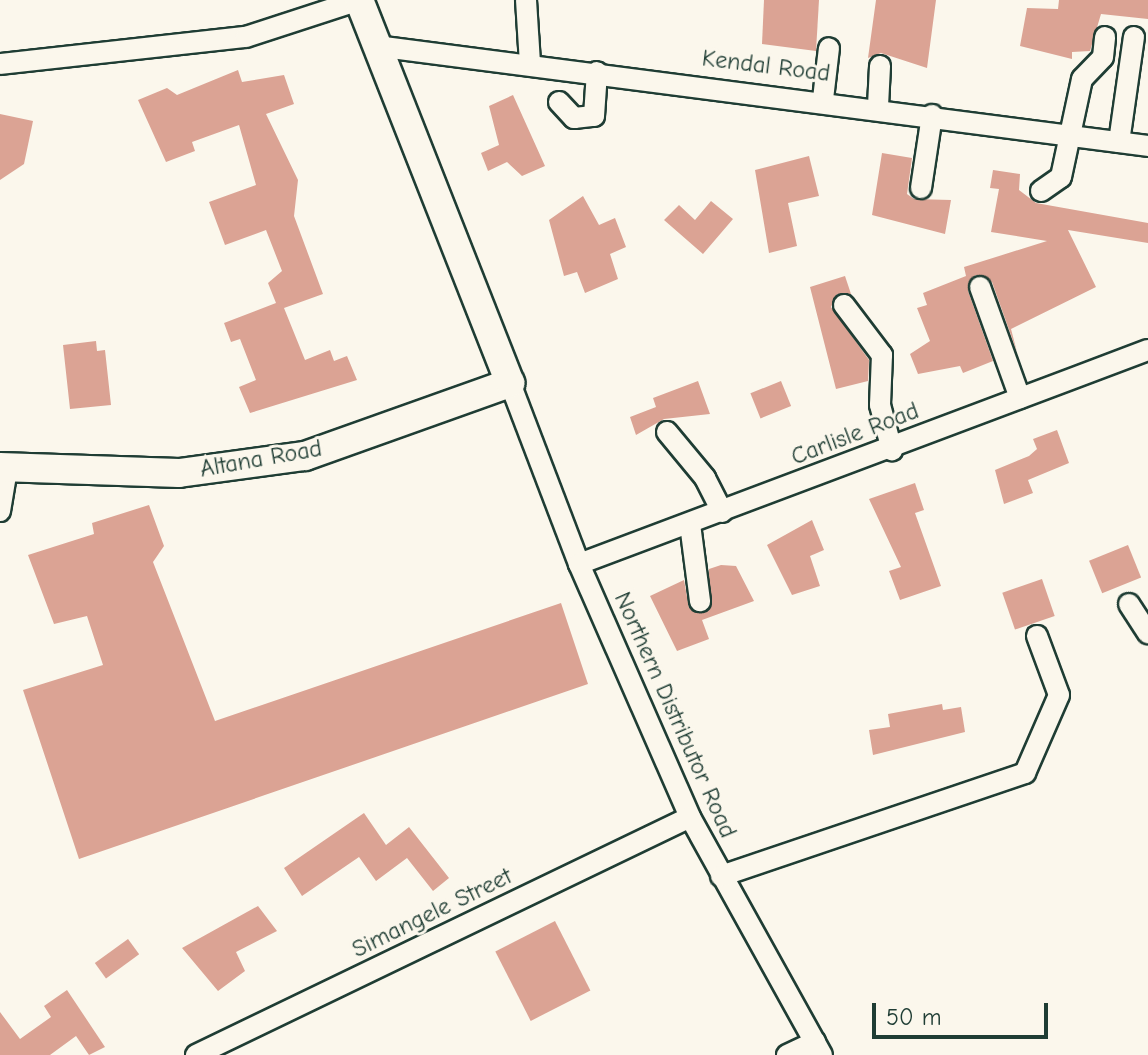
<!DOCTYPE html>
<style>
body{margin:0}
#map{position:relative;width:1148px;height:1055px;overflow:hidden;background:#fbf7ec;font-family:"Comic Neue",sans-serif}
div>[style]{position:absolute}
.building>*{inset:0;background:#dba394;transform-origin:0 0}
.roads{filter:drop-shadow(2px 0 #1f3d34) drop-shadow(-2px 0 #1f3d34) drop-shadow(0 2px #1f3d34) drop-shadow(0 -2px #1f3d34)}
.minor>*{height:20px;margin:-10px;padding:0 10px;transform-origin:10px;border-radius:10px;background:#fbf7ec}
.secondary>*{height:28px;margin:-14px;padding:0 14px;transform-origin:14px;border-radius:14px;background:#fbf7ec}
span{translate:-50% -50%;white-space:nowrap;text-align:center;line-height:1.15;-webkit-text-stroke:6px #fbf7ec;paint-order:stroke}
.street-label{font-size:24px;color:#1f3d34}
.scale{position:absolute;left:872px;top:1003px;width:176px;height:36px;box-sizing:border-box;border:4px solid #1f3d34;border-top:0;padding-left:10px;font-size:24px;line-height:28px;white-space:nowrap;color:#1f3d34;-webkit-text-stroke:6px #fbf7ec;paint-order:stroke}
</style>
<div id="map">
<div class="building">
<i style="clip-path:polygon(764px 0,819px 0,816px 51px,762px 44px)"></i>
<i style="clip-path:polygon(876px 0,936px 0,927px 68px,881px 53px,868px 58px)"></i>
<i style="clip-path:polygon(1059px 0,1148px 0,1148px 19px,1101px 14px,1090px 51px,1072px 52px,1072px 59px,1020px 46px,1027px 8px,1058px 9px)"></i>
<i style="clip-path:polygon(238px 70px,242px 82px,284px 75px,294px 104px,266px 114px,298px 180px,294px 216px,323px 294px,284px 308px,305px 360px,330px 350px,334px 361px,347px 356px,357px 380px,250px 413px,239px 387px,256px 380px,240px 339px,231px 342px,224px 323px,276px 303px,268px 283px,282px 271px,266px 230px,225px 245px,209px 202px,256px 185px,239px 125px,192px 142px,195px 151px,166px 162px,138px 100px,167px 88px,177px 95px)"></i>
<i style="clip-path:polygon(513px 95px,545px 166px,522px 176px,507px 162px,488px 171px,481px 153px,499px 145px,489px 106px)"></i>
<i style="clip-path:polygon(0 114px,33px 121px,24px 164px,0 180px)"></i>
<i style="clip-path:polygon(882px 153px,912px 158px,907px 194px,914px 199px,951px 200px,945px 234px,872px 215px)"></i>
<i style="clip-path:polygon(809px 156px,819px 196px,788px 203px,797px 246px,769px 253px,755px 170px)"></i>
<i style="clip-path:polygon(993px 170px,1020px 174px,1019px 190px,1036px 203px,1148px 223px,1148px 243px,1068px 230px,1096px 287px,1011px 329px,1017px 352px,992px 282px,975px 275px,968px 291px,993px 361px,963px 373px,960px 366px,918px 374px,910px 354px,930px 341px,917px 308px,927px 305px,923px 293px,966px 276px,964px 267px,1047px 241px,991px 232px,999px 189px,990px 188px)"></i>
<i style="clip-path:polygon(583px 196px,599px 225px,615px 218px,626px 247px,610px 254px,618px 279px,585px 293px,577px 272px,564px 276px,549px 220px)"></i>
<i style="clip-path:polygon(711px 201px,733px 219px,703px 254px,664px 220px,679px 205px,695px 220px)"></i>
<i style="clip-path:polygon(845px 276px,851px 294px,837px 294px,831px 307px,869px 360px,868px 381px,836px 389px,810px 287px)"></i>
<i style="clip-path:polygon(96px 341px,97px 351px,105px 350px,111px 405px,70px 409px,63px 345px)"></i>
<i style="clip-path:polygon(698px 381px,710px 414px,664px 419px,636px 435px,630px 417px,656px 407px,653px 398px)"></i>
<i style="left:781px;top:381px;width:27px;height:33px;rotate:68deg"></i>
<i style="clip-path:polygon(1057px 430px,1069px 463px,1028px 480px,1033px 493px,1004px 504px,995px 470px,1029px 456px,1037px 449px,1033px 439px)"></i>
<i style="clip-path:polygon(915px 483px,924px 510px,915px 513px,941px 586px,900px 600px,889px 571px,901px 567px,869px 499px)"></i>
<i style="clip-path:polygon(149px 505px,164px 546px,153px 562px,215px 721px,561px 603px,588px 684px,79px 859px,23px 690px,103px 665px,87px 616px,54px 624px,28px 555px,94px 534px,92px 523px)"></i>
<i style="clip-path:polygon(812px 520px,824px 550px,810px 556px,820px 586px,792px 595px,767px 545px)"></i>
<i style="left:1128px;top:545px;width:35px;height:42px;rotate:68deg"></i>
<i style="clip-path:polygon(721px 565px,736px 566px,754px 601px,702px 620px,709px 639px,677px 651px,650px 596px,684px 580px,689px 608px,707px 612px,709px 569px)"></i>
<i style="left:1042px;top:579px;width:39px;height:42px;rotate:71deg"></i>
<i style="clip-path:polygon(942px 704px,943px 710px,961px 707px,965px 732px,873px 755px,869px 730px,890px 727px,888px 714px)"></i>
<i style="clip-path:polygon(364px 813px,386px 845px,409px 827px,449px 878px,433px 891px,407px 858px,376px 881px,359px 857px,302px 896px,284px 868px)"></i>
<i style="clip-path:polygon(258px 906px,277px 931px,236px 952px,245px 971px,218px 991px,182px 948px)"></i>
<i style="left:555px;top:921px;width:78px;height:67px;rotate:63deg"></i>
<i style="left:128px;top:939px;width:19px;height:41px;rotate:54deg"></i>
<i style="clip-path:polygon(67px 990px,105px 1047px,89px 1055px,76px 1036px,50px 1055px,0 1055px,0 1012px,20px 1039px,51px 1017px,44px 1006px)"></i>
</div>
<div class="roads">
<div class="minor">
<i style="left:526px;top:0;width:64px;rotate:86.4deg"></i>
<i style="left:376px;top:46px;width:778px;rotate:7.38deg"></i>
<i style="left:0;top:64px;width:247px;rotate:-6.3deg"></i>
<i style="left:246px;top:37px;width:119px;rotate:-18.1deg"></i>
<i style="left:823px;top:99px;width:51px;rotate:-83.3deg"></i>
<i style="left:559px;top:102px;width:22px;rotate:47deg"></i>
<i style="left:574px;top:118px;width:20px;rotate:-6deg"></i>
<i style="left:594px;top:116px;width:44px;rotate:-86.1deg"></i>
<i style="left:878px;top:106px;width:40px;rotate:-87.1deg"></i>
<i style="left:1119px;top:142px;width:106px;rotate:-81.9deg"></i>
<i style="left:921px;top:188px;width:74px;rotate:-81.4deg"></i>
<i style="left:1041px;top:191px;width:24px;rotate:-35deg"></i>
<i style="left:1061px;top:177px;width:100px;rotate:-77.9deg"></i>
<i style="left:1082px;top:79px;width:30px;rotate:-46deg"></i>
<i style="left:1103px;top:57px;width:20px;rotate:-84deg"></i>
<i style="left:980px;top:287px;width:118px;rotate:70.2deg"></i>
<i style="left:844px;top:305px;width:63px;rotate:52.8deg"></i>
<i style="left:882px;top:355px;width:50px;rotate:92.3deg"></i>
<i style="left:880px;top:405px;width:47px;rotate:75.1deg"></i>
<i style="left:510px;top:383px;width:194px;rotate:69.1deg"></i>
<i style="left:579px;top:564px;width:276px;rotate:66.3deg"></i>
<i style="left:690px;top:817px;width:272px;rotate:61deg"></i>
<i style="left:667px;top:432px;width:60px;rotate:50.4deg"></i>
<i style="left:705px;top:478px;width:38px;rotate:63deg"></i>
<i style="left:0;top:511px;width:43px;rotate:-80.5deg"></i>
<i style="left:690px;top:524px;width:78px;rotate:82.6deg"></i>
<i style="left:579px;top:564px;width:608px;rotate:-20.61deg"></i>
<i style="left:1129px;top:604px;width:35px;rotate:57deg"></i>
<i style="left:721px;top:876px;width:321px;rotate:-18.7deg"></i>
<i style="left:1025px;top:773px;width:85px;rotate:-66.4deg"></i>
<i style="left:1059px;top:695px;width:63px;rotate:-110.4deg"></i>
<i style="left:196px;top:1055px;width:548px;rotate:-25.72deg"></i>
<i style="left:787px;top:1055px;width:31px;rotate:-25deg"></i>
</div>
<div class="secondary">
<i style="left:0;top:467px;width:179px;rotate:1.9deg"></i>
<i style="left:179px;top:473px;width:127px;rotate:-7.7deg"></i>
<i style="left:305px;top:456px;width:218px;rotate:-19.6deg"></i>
<i style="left:510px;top:383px;width:412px;rotate:-111.5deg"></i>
</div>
</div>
<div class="street-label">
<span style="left:766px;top:66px;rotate:7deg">Kendal Road</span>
<span style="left:855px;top:434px;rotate:-21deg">Carlisle Road</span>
<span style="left:261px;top:459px;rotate:-10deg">Altana Road</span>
<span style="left:675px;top:715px;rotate:66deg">Northern Distributor Road</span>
<span style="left:432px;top:913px;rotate:-26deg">Simangele Street</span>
</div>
<div class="scale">50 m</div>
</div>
